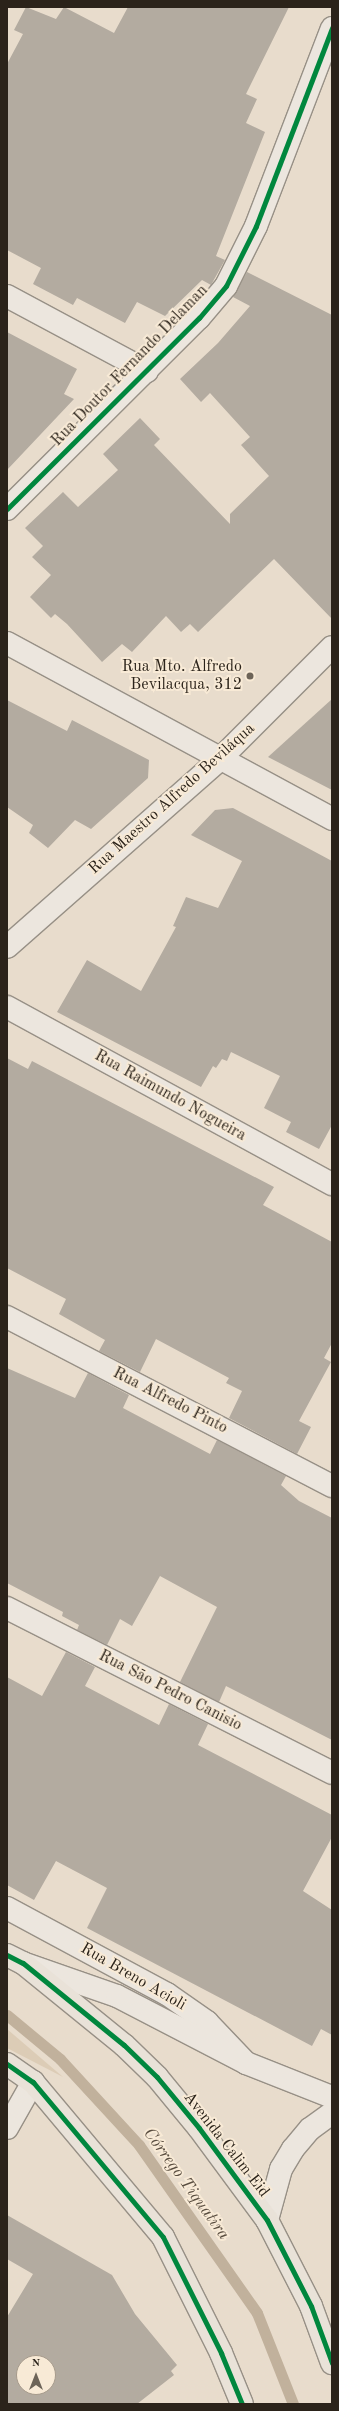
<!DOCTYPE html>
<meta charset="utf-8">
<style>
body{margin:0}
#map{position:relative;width:339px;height:2411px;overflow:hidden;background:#e8dccc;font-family:"Old Standard TT",serif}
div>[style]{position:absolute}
.green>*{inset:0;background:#dcccb6}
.stream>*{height:11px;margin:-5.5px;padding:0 5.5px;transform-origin:5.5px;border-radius:5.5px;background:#c1b19c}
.building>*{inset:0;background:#b3aba0}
.roads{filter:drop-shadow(1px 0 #979086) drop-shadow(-1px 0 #979086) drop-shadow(0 1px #979086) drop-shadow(0 -1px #979086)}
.street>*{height:22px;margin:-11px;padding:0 11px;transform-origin:11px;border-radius:11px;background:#ece6de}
.secondary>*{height:22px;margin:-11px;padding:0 11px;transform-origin:11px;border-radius:11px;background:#ece6de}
.primary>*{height:22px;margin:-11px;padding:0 11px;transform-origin:11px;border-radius:11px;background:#e9e2d8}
.cycleway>*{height:5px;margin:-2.5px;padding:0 2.5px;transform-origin:2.5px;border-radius:2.5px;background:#00873e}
.dots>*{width:11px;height:11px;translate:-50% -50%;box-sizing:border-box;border:2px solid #f8ead6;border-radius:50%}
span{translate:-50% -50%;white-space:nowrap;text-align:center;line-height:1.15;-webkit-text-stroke:4px #f8ead6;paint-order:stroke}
.street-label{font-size:16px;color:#2b231a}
.poi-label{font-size:16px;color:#2b231a}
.right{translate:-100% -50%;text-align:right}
.water-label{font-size:17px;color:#5a4e40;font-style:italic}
.frame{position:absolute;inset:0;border:8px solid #2b231a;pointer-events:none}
.north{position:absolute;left:16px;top:2355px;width:40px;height:40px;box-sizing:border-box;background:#f8ead6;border:1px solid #a69a8b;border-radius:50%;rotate:0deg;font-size:11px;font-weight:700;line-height:16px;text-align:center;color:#2b231a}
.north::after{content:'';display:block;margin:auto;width:14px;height:18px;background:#6d6458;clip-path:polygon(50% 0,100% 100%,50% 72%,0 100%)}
</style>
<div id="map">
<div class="green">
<i style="clip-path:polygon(7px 2029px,63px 2077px,7px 2048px)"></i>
</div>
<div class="stream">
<i style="left:7px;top:2015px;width:69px;rotate:39.7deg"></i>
<i style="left:60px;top:2059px;width:117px;rotate:47.4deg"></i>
<i style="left:139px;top:2145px;width:205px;rotate:54.9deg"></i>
<i style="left:257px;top:2313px;width:98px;rotate:68.4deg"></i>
</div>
<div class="building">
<i style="clip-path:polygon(26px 7px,56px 19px,64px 7px,114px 33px,128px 7px,289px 7px,246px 94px,257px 99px,246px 123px,265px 132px,216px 256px,225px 260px,211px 285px,202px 280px,165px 316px,137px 302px,125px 323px,77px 298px,73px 305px,33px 284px,41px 268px,7px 250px,7px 64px,23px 34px,14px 30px)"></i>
<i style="clip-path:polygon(247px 272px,332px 315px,332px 619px,274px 559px,198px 632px,190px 624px,181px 632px,166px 616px,132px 652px,122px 644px,102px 662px,67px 624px,55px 614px,51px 618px,30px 597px,51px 575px,32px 557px,43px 546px,25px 528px,63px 492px,78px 507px,118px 470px,103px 454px,140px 418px,160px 439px,154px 445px,230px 524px,230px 514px,269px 476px,241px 445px,250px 437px,210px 393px,201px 402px,180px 379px,218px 343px,250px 306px,233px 297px)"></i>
<i style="clip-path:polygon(7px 332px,77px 369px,64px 394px,74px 399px,7px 470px)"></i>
<i style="clip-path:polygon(332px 699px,332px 790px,268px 757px)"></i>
<i style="clip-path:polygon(7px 700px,67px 731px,72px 720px,149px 760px,148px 778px,91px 829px,75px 820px,48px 848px,29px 833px,33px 825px,7px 807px)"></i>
<i style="clip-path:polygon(233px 808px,332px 861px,332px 1125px,319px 1149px,286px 1132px,291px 1122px,264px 1108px,280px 1076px,231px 1052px,227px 1061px,222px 1059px,216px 1068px,213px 1066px,201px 1087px,57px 1012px,87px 960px,141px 991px,176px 927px,173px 926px,186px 897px,218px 908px,242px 861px,191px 835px,215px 810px)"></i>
<i style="clip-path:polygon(7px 1058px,28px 1069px,32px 1061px,274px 1187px,263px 1205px,332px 1242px,332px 1343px,324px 1358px,331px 1362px,299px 1421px,311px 1427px,297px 1454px,229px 1418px,242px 1391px,226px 1383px,229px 1378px,156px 1339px,140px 1372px,99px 1351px,105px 1340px,59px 1314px,66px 1299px,7px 1268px)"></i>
<i style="clip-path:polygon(7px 1368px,75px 1398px,88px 1373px,129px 1395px,123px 1408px,210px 1454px,217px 1440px,286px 1476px,281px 1485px,299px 1501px,332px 1518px,332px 1740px,226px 1686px,219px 1702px,180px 1682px,217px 1607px,160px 1576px,132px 1626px,120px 1619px,107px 1645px,77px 1630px,79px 1625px,62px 1616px,63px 1612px,7px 1583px)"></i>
<i style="clip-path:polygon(66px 1652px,95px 1667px,85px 1686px,159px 1725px,169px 1704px,208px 1724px,198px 1745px,332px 1815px,332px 1837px,303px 1891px,332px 1910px,332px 2035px,321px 2029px,312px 2046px,87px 1928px,107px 1888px,56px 1861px,34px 1900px,7px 1885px,7px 1677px,42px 1696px)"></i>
<i style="clip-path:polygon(evenodd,7px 2215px,112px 2275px,135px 2314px,177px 2365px,171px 2371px,174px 2375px,137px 2404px,7px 2404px,7px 2317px,33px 2274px,7px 2259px,7px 2215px,24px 2363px,48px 2363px,48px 2387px,24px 2387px,24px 2363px)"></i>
</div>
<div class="roads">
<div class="street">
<i style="left:7px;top:296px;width:159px;rotate:28.2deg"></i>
<i style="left:7px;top:509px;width:271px;rotate:-44.9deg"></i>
<i style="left:199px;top:318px;width:42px;rotate:-49.8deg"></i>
<i style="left:226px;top:286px;width:67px;rotate:-63.4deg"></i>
<i style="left:256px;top:226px;width:212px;rotate:-69deg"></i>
<i style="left:7px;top:643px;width:370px;rotate:28.4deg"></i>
<i style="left:7px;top:947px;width:284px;rotate:-41.4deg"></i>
<i style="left:220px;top:759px;width:158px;rotate:-45deg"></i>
<i style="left:7px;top:1007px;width:370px;rotate:28.6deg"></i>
<i style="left:7px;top:1317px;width:366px;rotate:27.5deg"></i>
<i style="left:7px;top:1608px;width:364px;rotate:26.9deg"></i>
<i style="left:7px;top:1908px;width:182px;rotate:28.3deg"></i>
<i style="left:167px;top:1994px;width:49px;rotate:35deg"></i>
<i style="left:207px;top:2022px;width:57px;rotate:46.4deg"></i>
<i style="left:7px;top:2128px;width:53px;rotate:-60.5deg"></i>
</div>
<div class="secondary">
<i style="left:25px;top:1964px;width:97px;rotate:19.2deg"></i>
<i style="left:117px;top:1996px;width:145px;rotate:27.4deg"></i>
<i style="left:246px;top:2063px;width:92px;rotate:21.6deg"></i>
<i style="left:267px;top:2220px;width:53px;rotate:-74.6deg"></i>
<i style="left:281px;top:2169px;width:23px;rotate:-59deg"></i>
<i style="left:293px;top:2149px;width:26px;rotate:-50deg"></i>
<i style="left:310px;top:2129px;width:27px;rotate:-36deg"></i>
</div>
<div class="primary">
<i style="left:7px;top:1955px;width:18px;rotate:27deg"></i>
<i style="left:23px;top:1963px;width:130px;rotate:39.1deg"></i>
<i style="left:124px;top:2045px;width:46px;rotate:44.1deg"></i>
<i style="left:157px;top:2077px;width:66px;rotate:50.5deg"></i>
<i style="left:199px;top:2128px;width:114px;rotate:53.5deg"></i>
<i style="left:267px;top:2220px;width:97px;rotate:62.9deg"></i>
<i style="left:311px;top:2306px;width:61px;rotate:69.8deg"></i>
<i style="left:7px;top:2064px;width:32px;rotate:35deg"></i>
<i style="left:33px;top:2082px;width:202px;rotate:50deg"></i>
<i style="left:163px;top:2237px;width:130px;rotate:63.4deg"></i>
<i style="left:221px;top:2353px;width:55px;rotate:67.6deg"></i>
</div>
</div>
<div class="cycleway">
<i style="left:7px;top:509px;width:271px;rotate:-44.9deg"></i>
<i style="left:199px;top:318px;width:42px;rotate:-49.8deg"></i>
<i style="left:226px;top:286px;width:67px;rotate:-63.4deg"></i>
<i style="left:256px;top:226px;width:212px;rotate:-69deg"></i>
<i style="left:7px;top:1955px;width:18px;rotate:27deg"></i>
<i style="left:23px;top:1963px;width:130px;rotate:39.1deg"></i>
<i style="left:124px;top:2045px;width:46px;rotate:44.1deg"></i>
<i style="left:157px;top:2077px;width:66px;rotate:50.5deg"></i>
<i style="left:199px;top:2128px;width:114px;rotate:53.5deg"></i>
<i style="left:267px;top:2220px;width:97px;rotate:62.9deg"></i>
<i style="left:311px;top:2306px;width:61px;rotate:69.8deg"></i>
<i style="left:7px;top:2064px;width:32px;rotate:35deg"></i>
<i style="left:33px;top:2082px;width:202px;rotate:50deg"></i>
<i style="left:163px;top:2237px;width:130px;rotate:63.4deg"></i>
<i style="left:221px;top:2353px;width:55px;rotate:67.6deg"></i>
</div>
<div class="dots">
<i style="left:250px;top:676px;background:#6d6458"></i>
</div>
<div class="street-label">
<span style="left:130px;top:366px;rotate:-46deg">Rua Doutor Fernando Delaman</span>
<span style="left:172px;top:799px;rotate:-42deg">Rua Maestro Alfredo Beviláqua</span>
<span style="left:170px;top:1096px;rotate:29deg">Rua Raimundo Nogueira</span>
<span style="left:170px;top:1401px;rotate:27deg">Rua Alfredo Pinto</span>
<span style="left:170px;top:1691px;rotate:27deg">Rua São Pedro Canisio</span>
<span style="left:133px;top:1977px;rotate:30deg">Rua Breno Acioli</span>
<span style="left:226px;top:2145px;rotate:52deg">Avenida Calim Eid</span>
</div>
<div class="poi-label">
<span class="right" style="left:242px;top:676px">Rua Mto. Alfredo<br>Bevilacqua, 312</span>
</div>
<div class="water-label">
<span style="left:186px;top:2184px;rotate:54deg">Córrego Tiquatira</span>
</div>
<div class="frame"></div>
<div class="north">N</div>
</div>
